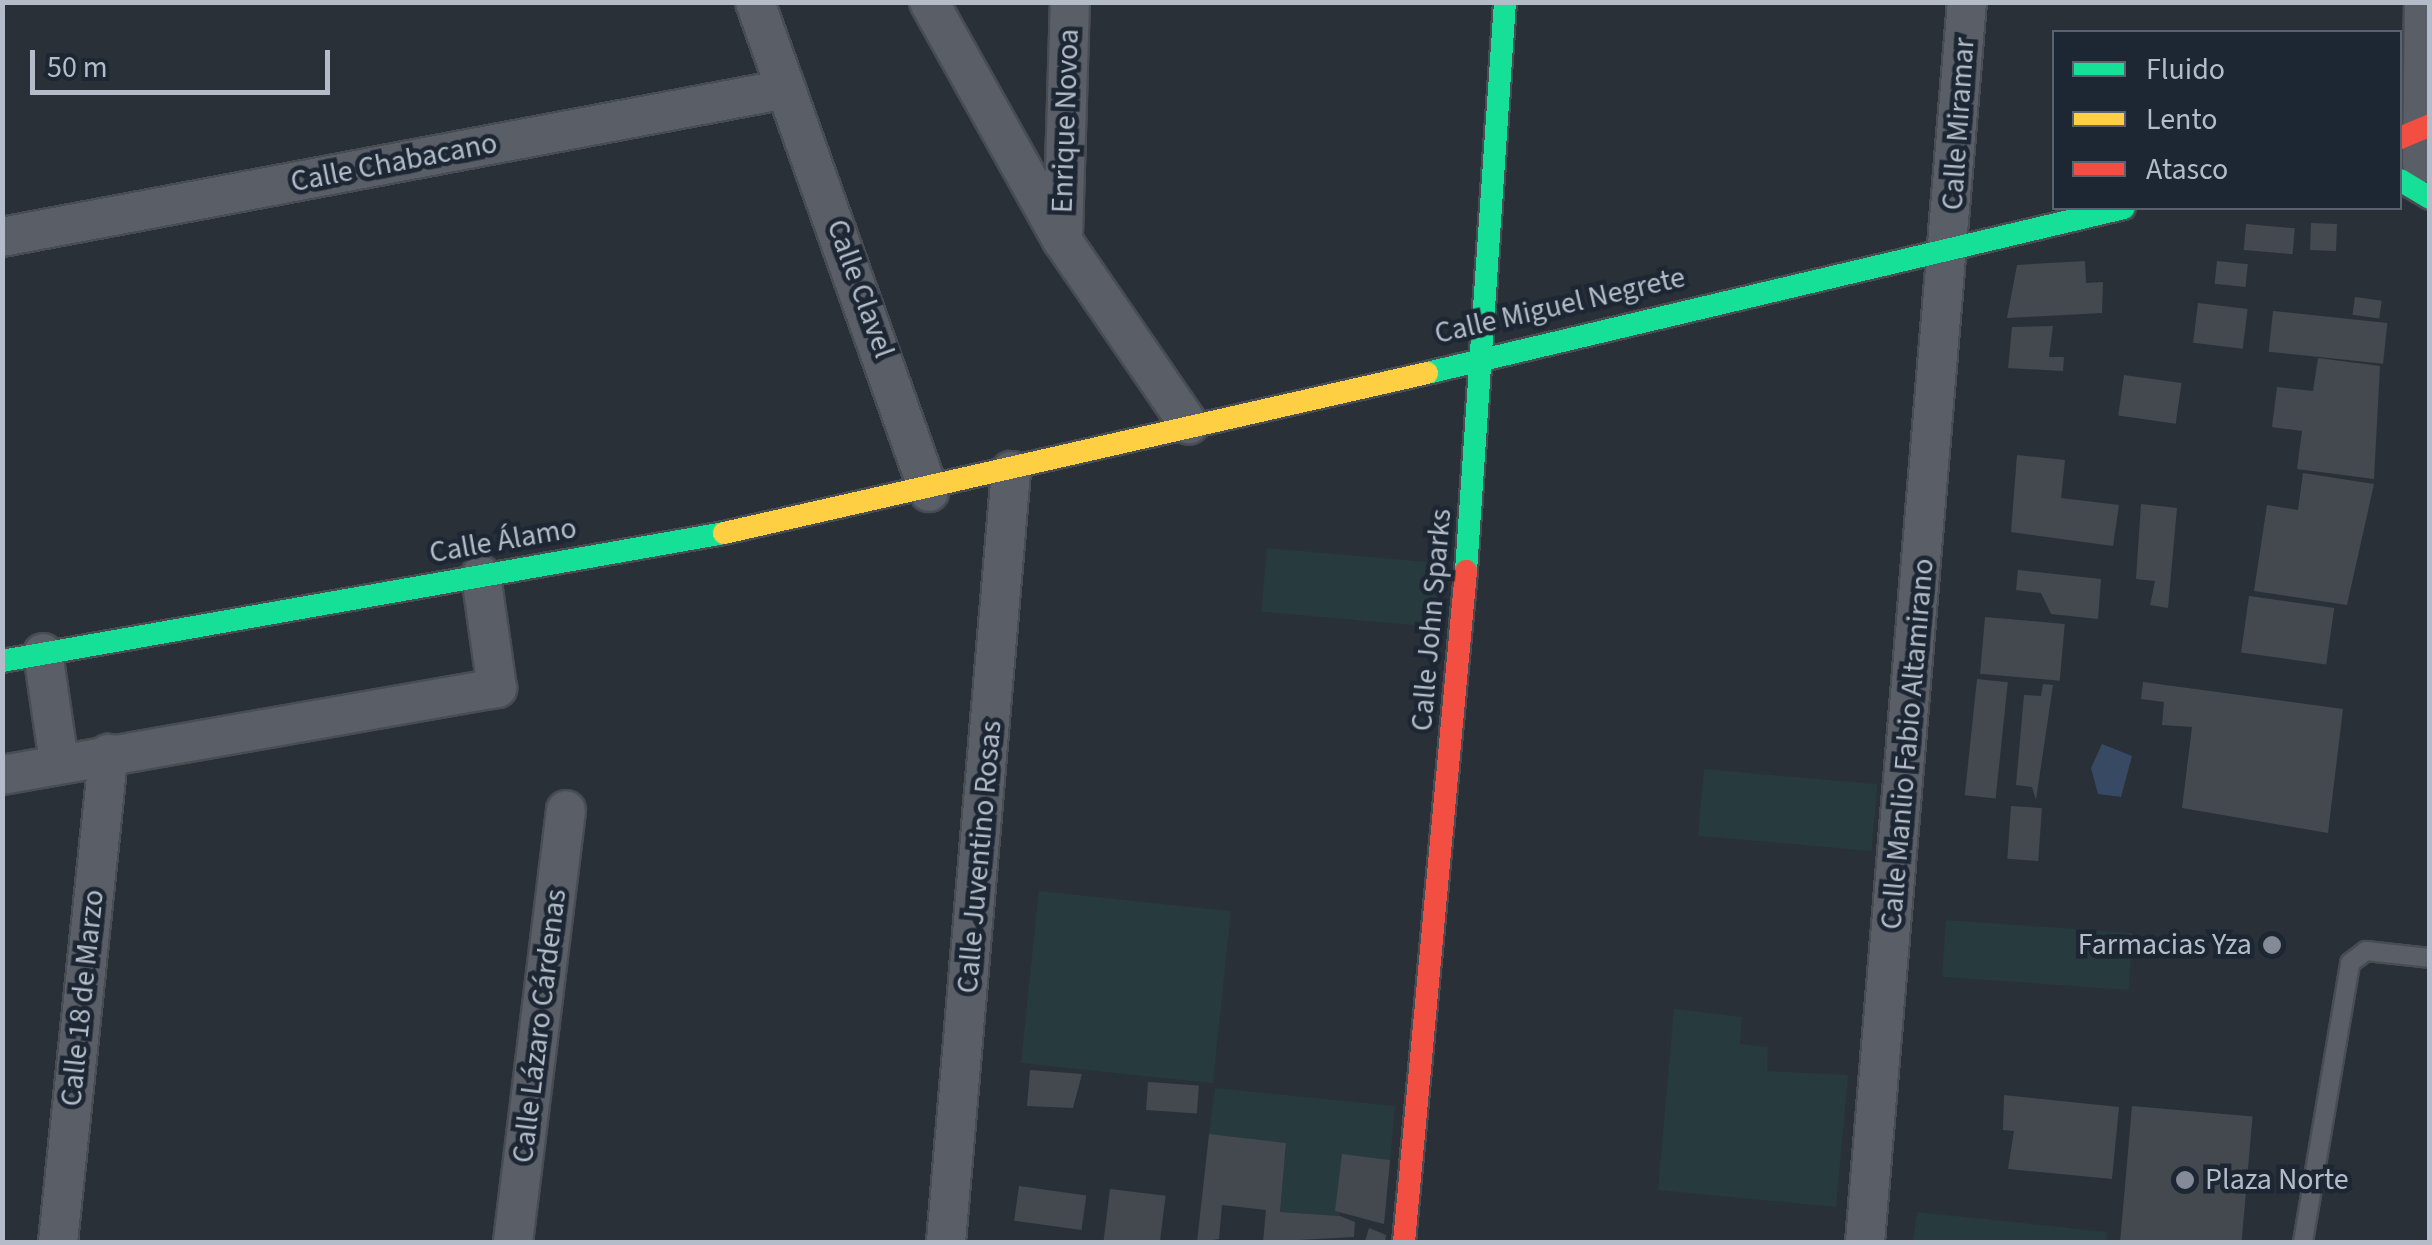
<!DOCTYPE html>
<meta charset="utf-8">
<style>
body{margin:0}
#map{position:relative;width:2432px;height:1245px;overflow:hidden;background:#2a3038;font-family:"Source Sans 3",sans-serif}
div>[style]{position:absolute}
.green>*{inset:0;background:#273a3e;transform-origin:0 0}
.water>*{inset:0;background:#384963}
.building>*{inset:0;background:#444950;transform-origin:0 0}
.roads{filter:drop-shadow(2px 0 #484c53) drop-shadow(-2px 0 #484c53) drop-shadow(0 2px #484c53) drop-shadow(0 -2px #484c53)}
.lane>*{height:18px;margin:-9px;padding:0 9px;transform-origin:9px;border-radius:9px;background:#5a5e66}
.street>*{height:38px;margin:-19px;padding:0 19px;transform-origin:19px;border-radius:19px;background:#5a5e66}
.fast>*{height:22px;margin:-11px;padding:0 11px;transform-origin:11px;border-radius:11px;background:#16e098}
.slow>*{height:22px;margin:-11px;padding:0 11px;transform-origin:11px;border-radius:11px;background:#ffcf43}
.jam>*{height:22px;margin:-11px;padding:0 11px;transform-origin:11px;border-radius:11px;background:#f24e42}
.dots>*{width:28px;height:28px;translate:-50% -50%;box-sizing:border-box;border:5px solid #1d2633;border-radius:50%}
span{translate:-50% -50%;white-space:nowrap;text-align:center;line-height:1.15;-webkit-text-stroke:9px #1d2633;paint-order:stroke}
.street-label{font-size:30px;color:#b4bcc9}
.poi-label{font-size:30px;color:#b4bcc9}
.right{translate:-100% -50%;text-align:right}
.left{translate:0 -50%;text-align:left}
.frame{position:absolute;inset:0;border:5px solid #b4bcc9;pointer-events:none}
.legend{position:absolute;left:2052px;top:30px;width:350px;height:180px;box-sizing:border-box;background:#1d2633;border:2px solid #59626f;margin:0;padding:12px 18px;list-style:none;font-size:30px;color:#b4bcc9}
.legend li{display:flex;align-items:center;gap:20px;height:50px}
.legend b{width:50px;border:2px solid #59626f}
.scale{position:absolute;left:30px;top:50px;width:300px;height:45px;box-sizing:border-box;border:5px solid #b4bcc9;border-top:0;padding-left:12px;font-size:30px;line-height:35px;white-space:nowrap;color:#b4bcc9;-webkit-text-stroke:8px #1d2633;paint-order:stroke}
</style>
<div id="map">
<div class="green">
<i style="left:1267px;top:548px;width:177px;height:64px;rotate:5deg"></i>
<i style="left:1704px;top:769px;width:174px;height:67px;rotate:5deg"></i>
<i style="left:1039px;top:891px;width:193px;height:173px;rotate:6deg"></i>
<i style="left:1946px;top:920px;width:187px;height:57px;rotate:4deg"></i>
<i style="clip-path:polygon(1674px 1009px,1742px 1017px,1740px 1044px,1768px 1047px,1767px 1071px,1848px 1075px,1836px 1207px,1658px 1190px)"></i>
<i style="clip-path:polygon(1215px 1088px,1395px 1106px,1390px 1160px,1342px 1154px,1340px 1216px,1280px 1212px,1286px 1143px,1209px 1134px)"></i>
<i style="clip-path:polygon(1917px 1212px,2107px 1232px,2106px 1242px,1913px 1242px)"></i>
</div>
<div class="water">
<i style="clip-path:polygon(2102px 744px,2132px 756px,2121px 797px,2098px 794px,2091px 768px)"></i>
</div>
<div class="building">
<i style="left:2311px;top:223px;width:26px;height:27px;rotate:2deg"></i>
<i style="left:2246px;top:224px;width:49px;height:26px;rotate:5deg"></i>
<i style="clip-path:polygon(2085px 261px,2086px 283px,2103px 282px,2102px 313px,2007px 318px,2017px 265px)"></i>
<i style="left:2217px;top:261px;width:31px;height:23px;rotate:6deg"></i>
<i style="left:2355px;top:297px;width:27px;height:18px;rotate:8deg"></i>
<i style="left:2198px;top:303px;width:50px;height:40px;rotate:7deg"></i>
<i style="left:2273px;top:311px;width:115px;height:41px;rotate:6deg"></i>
<i style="clip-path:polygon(2053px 326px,2049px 357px,2064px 357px,2063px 371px,2008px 368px,2012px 327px)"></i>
<i style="clip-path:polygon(2318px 358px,2380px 366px,2374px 479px,2297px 469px,2302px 431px,2272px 427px,2277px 387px,2313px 391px)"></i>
<i style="left:2124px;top:375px;width:58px;height:41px;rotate:8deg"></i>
<i style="clip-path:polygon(2017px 455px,2065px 460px,2061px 498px,2119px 505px,2113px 546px,2011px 532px)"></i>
<i style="clip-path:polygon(2303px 473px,2374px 484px,2347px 605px,2254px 591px,2267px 505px,2298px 510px)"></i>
<i style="clip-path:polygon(2141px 504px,2177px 508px,2168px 608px,2150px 605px,2155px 581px,2136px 579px)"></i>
<i style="clip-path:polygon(2018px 570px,2101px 579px,2098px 619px,2051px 614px,2041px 593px,2016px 590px)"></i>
<i style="left:2249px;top:596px;width:86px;height:57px;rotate:8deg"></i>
<i style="left:1985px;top:617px;width:80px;height:57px;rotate:5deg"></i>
<i style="left:1977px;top:679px;width:31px;height:117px;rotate:6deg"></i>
<i style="clip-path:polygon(2143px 682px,2343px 709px,2328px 833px,2182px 808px,2192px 727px,2162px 725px,2164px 702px,2141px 699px)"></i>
<i style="clip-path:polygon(2043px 684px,2053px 685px,2036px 800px,2032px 787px,2016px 785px,2024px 695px,2041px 696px)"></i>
<i style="left:2011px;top:806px;width:31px;height:53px;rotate:4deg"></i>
<i style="clip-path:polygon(1030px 1070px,1082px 1074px,1073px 1108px,1027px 1106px)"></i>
<i style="left:1148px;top:1082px;width:51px;height:28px;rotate:4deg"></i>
<i style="clip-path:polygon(2004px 1095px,2119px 1107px,2112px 1179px,2008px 1169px,2014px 1131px,2003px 1130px)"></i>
<i style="left:2132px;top:1106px;width:121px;height:137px;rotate:5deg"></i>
<i style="clip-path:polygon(1209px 1134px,1286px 1143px,1280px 1212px,1340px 1216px,1355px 1222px,1354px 1237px,1263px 1242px,1266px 1210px,1222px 1205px,1219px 1239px,1197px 1242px)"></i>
<i style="clip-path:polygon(1342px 1154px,1390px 1160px,1384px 1224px,1335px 1211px)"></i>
<i style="left:1019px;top:1186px;width:68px;height:35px;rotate:8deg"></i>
<i style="left:1110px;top:1189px;width:56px;height:53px;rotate:7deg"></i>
<i style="clip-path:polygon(1369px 1228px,1386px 1235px,1385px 1242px,1365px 1242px)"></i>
</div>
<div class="roads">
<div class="lane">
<i style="left:2303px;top:1242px;width:283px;rotate:-80.4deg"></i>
<i style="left:2350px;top:963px;width:20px;rotate:-37deg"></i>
<i style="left:2366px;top:951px;width:64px;rotate:6.2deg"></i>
</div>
<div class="street">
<i style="left:755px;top:2px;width:520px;rotate:70.45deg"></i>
<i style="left:929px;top:2px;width:273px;rotate:60.8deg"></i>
<i style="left:1062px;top:240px;width:224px;rotate:55.5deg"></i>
<i style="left:2422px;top:163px;width:161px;rotate:-89.3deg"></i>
<i style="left:1063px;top:235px;width:233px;rotate:-88.3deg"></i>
<i style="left:2px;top:237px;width:798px;rotate:-10.69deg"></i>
<i style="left:43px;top:653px;width:111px;rotate:81.7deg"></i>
<i style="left:2px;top:775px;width:503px;rotate:-9.97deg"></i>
<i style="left:497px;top:688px;width:114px;rotate:-98.1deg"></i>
<i style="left:58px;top:1242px;width:491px;rotate:-84.1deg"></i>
<i style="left:513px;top:1242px;width:435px;rotate:-83deg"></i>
<i style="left:946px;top:1242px;width:774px;rotate:-85.18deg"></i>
<i style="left:1865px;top:1242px;width:1244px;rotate:-85.3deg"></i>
</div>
<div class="fast">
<i style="left:2400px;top:180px;width:35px;rotate:31deg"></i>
<i style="left:1427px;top:373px;width:716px;rotate:-13.32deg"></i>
<i style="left:1466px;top:571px;width:570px;rotate:-86.08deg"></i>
<i style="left:2px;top:661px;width:733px;rotate:-10.05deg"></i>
</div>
<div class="slow">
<i style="left:724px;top:533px;width:721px;rotate:-12.82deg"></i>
</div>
<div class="jam">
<i style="left:2400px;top:138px;width:33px;rotate:-23deg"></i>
<i style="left:1404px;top:1242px;width:674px;rotate:-84.72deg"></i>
</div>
</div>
<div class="dots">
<i style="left:2272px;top:945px;background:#848b96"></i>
<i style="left:2185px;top:1180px;background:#848b96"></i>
</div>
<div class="street-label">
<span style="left:1066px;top:121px;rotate:-88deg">Enrique Novoa</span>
<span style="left:1959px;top:124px;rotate:-86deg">Calle Miramar</span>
<span style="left:394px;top:163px;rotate:-11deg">Calle Chabacano</span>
<span style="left:860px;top:289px;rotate:70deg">Calle Clavel</span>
<span style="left:1560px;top:306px;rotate:-13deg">Calle Miguel Negrete</span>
<span style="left:503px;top:541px;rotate:-10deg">Calle Álamo</span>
<span style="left:1432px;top:620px;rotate:-85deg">Calle John Sparks</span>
<span style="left:1908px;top:744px;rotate:-85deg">Calle Manlio Fabio Altamirano</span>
<span style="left:980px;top:857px;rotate:-85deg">Calle Juventino Rosas</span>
<span style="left:83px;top:998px;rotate:-84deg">Calle 18 de Marzo</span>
<span style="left:540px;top:1026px;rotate:-83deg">Calle Lázaro Cárdenas</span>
</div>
<div class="poi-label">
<span class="right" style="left:2252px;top:945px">Farmacias Yza</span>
<span class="left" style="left:2205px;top:1180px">Plaza Norte</span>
</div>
<div class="frame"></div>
<ul class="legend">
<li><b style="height:12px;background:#16e098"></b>Fluido</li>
<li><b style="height:12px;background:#ffcf43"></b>Lento</li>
<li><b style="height:12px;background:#f24e42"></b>Atasco</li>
</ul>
<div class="scale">50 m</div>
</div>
